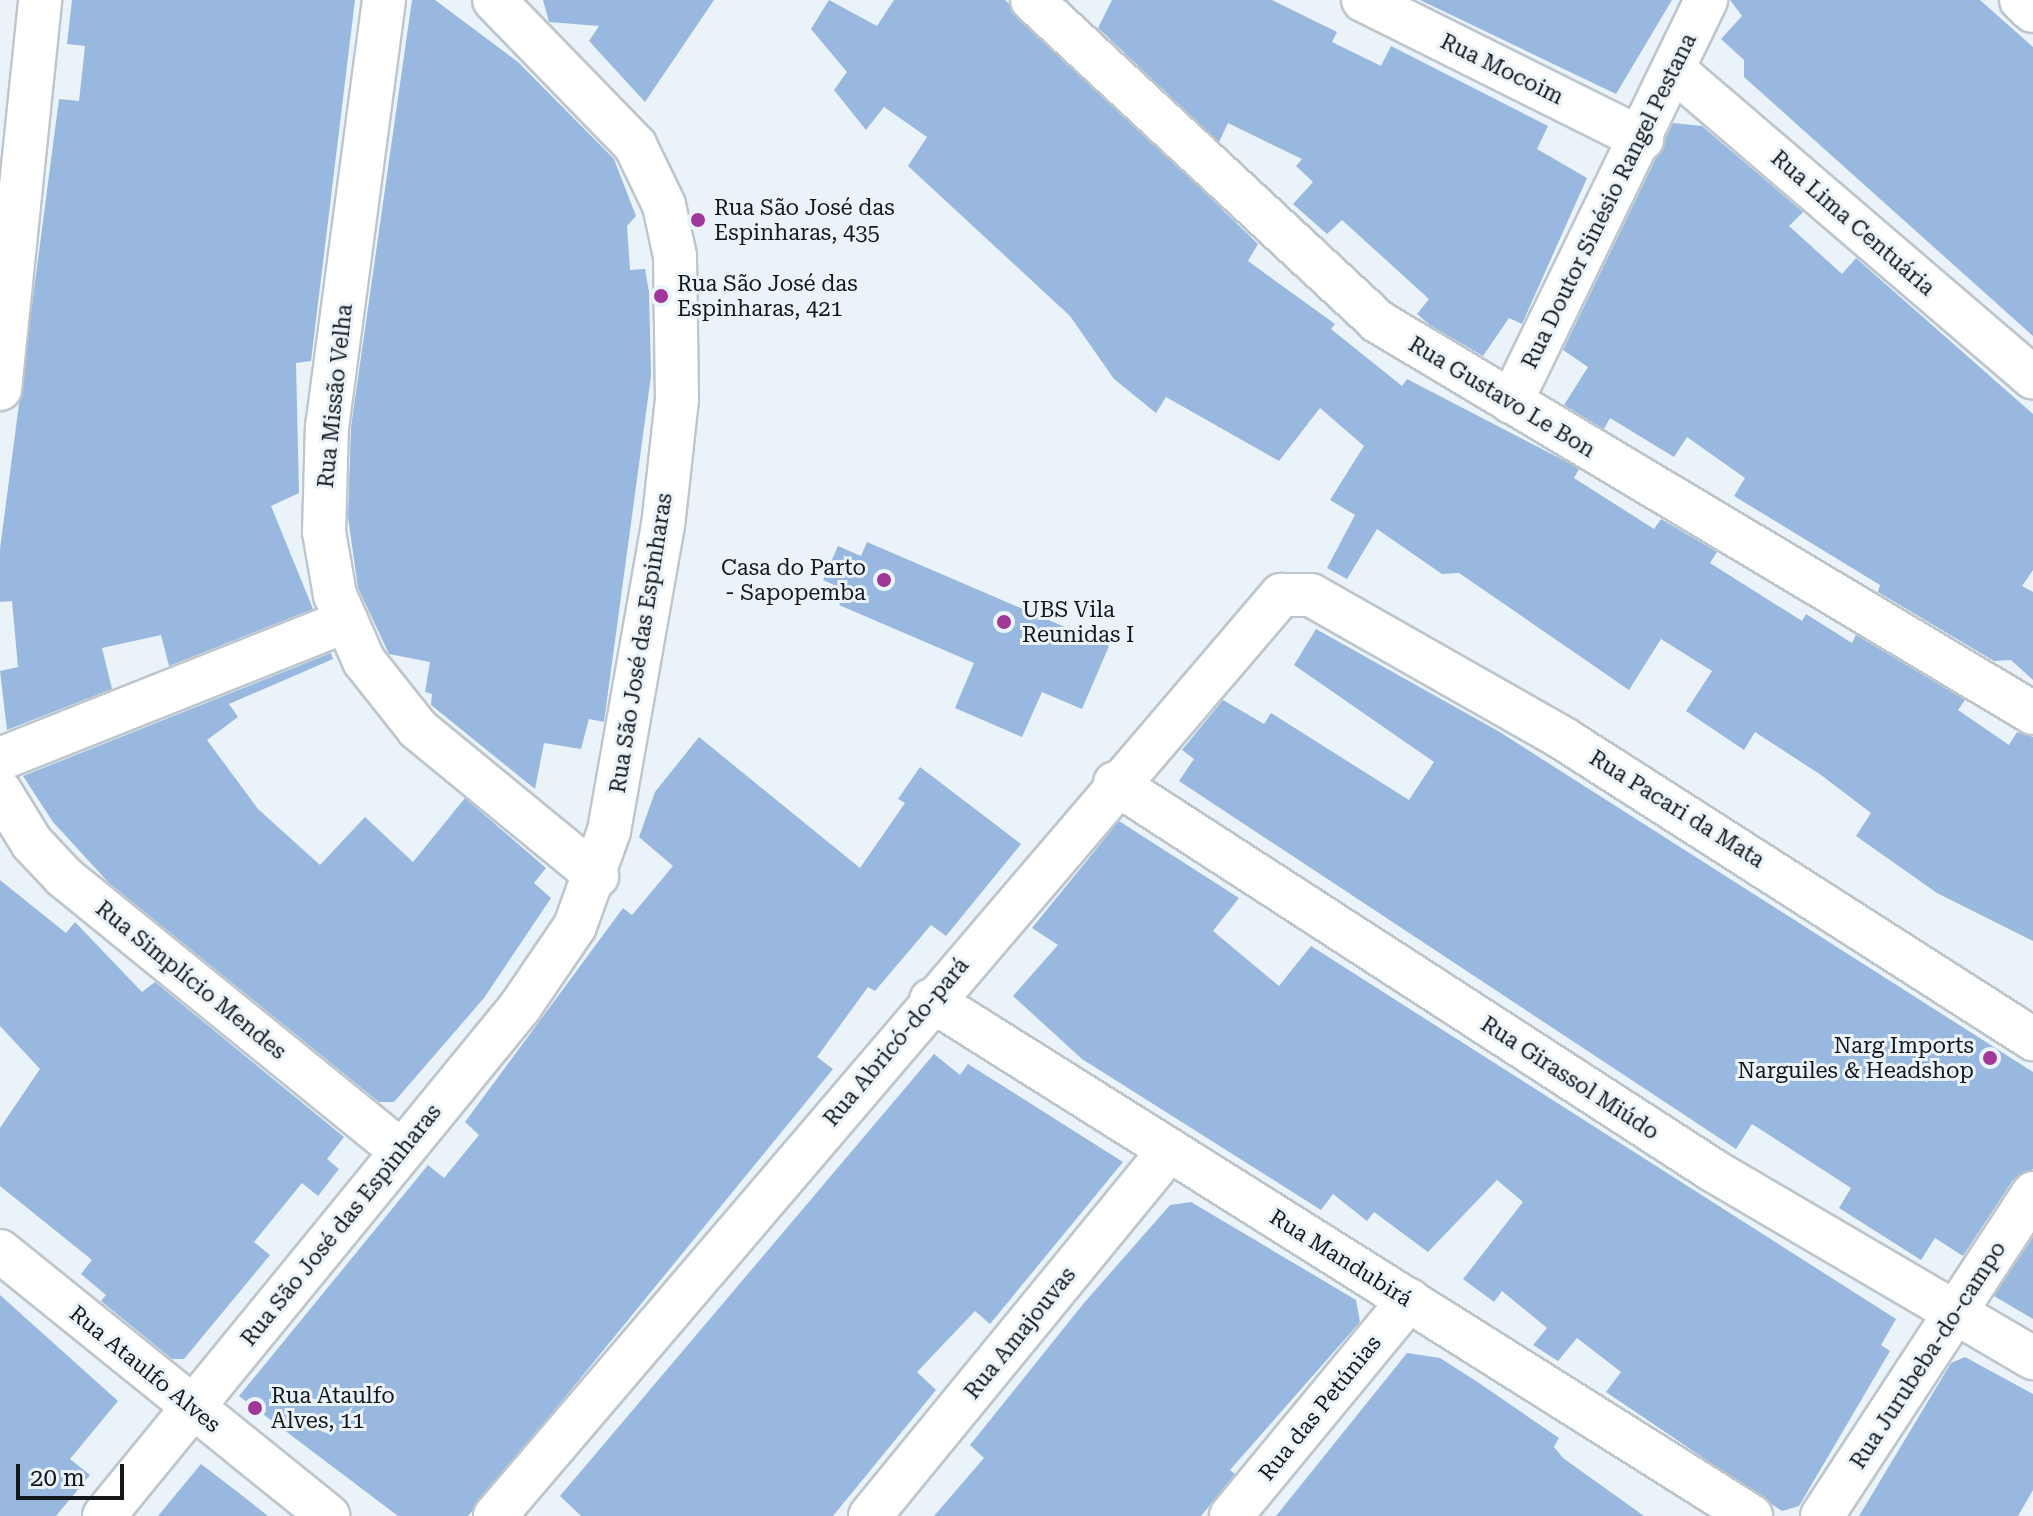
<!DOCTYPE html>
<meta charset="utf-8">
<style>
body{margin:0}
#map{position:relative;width:2033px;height:1516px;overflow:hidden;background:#eaf3f9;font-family:"Roboto Serif",serif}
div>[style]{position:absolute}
.building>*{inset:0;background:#99b8df}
.roads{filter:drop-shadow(2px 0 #bec6cc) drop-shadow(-2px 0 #bec6cc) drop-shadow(0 2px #bec6cc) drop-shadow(0 -2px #bec6cc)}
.minor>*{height:42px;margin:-21px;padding:0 21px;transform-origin:21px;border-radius:21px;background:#fff}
.dots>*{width:22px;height:22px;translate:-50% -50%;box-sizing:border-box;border:4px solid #eaf3f9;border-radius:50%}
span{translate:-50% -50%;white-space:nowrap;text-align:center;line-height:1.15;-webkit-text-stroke:6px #eaf3f9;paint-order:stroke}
.street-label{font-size:22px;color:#15181a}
.poi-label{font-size:22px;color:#15181a}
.left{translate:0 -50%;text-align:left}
.right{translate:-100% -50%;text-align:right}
.scale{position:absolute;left:16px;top:1464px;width:108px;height:36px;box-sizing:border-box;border:4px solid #15181a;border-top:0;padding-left:10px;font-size:24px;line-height:28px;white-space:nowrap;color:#15181a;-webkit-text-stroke:6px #eaf3f9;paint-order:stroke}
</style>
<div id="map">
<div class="building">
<i style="clip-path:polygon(72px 0,355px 0,311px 361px,296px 363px,299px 493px,271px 506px,313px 609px,169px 666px,161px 635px,102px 648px,112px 689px,7px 730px,0 671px,18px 667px,12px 601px,0 602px,0 549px,59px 99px,79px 101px,82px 74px,85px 46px,67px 44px)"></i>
<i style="clip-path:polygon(412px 0,435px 0,518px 62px,614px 159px,636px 216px,627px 226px,630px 270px,645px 269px,649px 292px,651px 376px,604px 722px,589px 719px,581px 749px,544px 743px,535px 789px,431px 705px,432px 694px,425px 692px,430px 662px,389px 654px,358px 588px,348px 517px,351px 427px)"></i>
<i style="clip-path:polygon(543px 0,714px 0,645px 102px,589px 41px,599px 26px,549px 22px)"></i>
<i style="clip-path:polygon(829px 0,877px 26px,894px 0,1005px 0,1258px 244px,1248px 261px,1335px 324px,1331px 329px,1402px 386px,1407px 379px,1567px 462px,1579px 469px,1574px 478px,1654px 529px,1661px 519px,1717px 552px,1710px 563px,1802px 621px,1806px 614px,1852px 643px,1856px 635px,1965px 700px,1958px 710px,2009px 745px,2017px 732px,2033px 737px,2033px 941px,1937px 893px,1856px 836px,1871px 813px,1821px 775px,1755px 732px,1744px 750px,1686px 711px,1712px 671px,1661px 639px,1629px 690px,1459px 573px,1442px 574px,1377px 529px,1347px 579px,1327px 568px,1355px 515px,1330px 500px,1364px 446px,1320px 408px,1279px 461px,1166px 397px,1156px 413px,1114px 379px,1070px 316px,908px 166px,927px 137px,884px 107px,866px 130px,834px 90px,847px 72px,811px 29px)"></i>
<i style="clip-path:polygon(1112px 0,1272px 0,1337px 32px,1332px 42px,1381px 66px,1391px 46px,1548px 126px,1537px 149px,1587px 178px,1522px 324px,1509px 318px,1483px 356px,1430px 325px,1417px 314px,1429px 299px,1342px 220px,1327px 234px,1293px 204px,1313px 182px,1296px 166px,1302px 159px,1228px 123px,1219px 142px,1098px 28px)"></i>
<i style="clip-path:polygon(1420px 0,1672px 0,1616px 94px)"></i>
<i style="clip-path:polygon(1730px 0,1980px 0,2033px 47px,2033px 336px,1744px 77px,1744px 60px,1721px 39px,1742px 16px)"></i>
<i style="clip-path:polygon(1673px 123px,1702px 126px,1803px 212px,1789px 226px,1842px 274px,1856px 258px,2033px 414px,2033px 570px,2022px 586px,2033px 592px,2033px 680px,2011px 660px,1994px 661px,1878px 592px,1880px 585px,1734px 496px,1745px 478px,1687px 437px,1674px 457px,1610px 418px,1604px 429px,1564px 405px,1588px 367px,1563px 350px)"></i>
<i style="clip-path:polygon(867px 542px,1109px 646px,1082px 709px,1042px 692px,1022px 737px,955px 708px,974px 663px,839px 605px,845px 590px,823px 580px,838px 546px,861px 556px)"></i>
<i style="clip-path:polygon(1316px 629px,1498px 731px,2033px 1072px,2033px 1169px,2013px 1180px,1963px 1256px,1935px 1238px,1921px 1260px,1839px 1208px,1851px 1188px,1752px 1124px,1736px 1149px,1179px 781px,1194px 759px,1182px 750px,1223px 700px,1264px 724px,1271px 713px,1409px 800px,1434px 762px,1294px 665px)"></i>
<i style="clip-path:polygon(331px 653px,333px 659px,229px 704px,238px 717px,207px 740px,258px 809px,320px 865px,365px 817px,413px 862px,465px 798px,546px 868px,534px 883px,551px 898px,484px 998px,394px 1102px,379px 1102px,109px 883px,53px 822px,23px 776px)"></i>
<i style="clip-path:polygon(699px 737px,860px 868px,905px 803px,898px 799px,920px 767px,1021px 844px,946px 936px,931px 925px,875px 991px,868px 987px,817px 1057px,833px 1069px,468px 1516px,398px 1516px,239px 1396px,428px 1165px,444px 1178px,479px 1135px,465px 1122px,623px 908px,632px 915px,673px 866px,639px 837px,655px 792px)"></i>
<i style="clip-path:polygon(1119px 821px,1239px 898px,1213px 931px,1279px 986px,1311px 946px,1896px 1319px,1881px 1345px,1890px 1351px,1799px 1506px,1782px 1511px,1606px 1392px,1621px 1372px,1577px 1338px,1558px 1361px,1533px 1345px,1547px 1328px,1502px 1291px,1494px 1302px,1463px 1279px,1523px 1202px,1497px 1180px,1428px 1252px,1374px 1212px,1367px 1221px,1333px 1194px,1321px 1210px,1082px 1059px,1013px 996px,1058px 945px,1032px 928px)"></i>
<i style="clip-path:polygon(0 880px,66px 933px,75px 922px,142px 992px,155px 982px,344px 1137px,327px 1159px,339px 1169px,318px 1196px,302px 1183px,254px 1242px,270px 1255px,184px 1359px,172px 1359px,101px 1301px,106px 1295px,81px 1274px,92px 1260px,0 1186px,0 1128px,40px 1069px,0 1026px)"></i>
<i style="clip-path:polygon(934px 1054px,960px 1075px,968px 1064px,1123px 1162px,990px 1324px,975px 1311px,917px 1372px,936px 1390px,833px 1516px,581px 1516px,560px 1496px)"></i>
<i style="clip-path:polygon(1191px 1202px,1356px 1300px,1360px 1322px,1230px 1470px,1235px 1474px,1201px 1516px,934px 1516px,984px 1458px,970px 1445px,1084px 1303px,1170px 1205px)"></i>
<i style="clip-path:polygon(2033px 1237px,2033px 1319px,1994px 1296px)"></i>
<i style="clip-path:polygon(0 1295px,118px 1401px,70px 1459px,90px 1475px,56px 1516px,0 1516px)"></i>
<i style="clip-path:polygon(1407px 1353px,1440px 1358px,1476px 1381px,1559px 1438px,1554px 1447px,1563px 1458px,1644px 1516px,1276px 1516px)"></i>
<i style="clip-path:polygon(1965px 1357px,2033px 1394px,2033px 1490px,2018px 1516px,1859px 1516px,1951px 1363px)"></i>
<i style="clip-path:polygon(201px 1464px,235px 1490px,268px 1516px,158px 1516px)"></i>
</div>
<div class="roads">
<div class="minor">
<i style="left:384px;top:0;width:429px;rotate:97.6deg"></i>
<i style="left:327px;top:425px;width:107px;rotate:91.6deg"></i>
<i style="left:324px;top:532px;width:64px;rotate:80.1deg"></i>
<i style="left:335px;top:595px;width:72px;rotate:66.3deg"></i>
<i style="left:364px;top:661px;width:87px;rotate:51.5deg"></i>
<i style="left:418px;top:729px;width:232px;rotate:39.4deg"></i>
<i style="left:1032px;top:0;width:471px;rotate:42.9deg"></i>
<i style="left:1377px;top:321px;width:764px;rotate:30.86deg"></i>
<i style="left:1363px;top:0;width:312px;rotate:26.5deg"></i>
<i style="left:2021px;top:0;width:16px;rotate:43deg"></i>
<i style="left:1673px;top:69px;width:474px;rotate:40.6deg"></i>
<i style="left:0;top:389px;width:391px;rotate:-84.1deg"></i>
<i style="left:1511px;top:402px;width:447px;rotate:-64.1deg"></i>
<i style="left:0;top:759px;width:373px;rotate:-21.7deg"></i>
<i style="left:1115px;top:783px;width:714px;rotate:32.93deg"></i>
<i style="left:1714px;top:1171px;width:370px;rotate:30.4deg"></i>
<i style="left:0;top:791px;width:61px;rotate:58.4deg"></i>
<i style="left:32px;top:843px;width:47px;rotate:46.7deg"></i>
<i style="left:64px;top:877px;width:434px;rotate:39.1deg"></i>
<i style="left:931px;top:1000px;width:969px;rotate:32.18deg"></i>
<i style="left:0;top:1251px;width:422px;rotate:38.9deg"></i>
<i style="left:104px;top:1516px;width:657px;rotate:-50.74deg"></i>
<i style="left:520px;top:1007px;width:98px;rotate:-55.8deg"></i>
<i style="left:575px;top:926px;width:101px;rotate:-70.3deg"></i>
<i style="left:609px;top:831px;width:310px;rotate:-80deg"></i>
<i style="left:663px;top:526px;width:127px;rotate:-83.7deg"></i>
<i style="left:677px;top:400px;width:144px;rotate:-90.8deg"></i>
<i style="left:675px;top:256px;width:52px;rotate:-102.2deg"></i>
<i style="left:664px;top:205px;width:67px;rotate:-115.8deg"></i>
<i style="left:635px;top:145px;width:202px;rotate:-134.2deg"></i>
<i style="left:495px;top:1516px;width:1211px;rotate:-49.52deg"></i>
<i style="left:1281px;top:595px;width:30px"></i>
<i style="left:1311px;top:595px;width:291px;rotate:29.6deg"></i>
<i style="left:1564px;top:739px;width:557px;rotate:32.61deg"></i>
<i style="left:870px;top:1516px;width:473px;rotate:-50.7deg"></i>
<i style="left:1231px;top:1516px;width:280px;rotate:-50.5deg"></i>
<i style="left:1822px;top:1516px;width:386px;rotate:-56.8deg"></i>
</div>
</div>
<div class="dots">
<i style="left:698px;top:220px;background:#a13798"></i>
<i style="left:661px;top:296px;background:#a13798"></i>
<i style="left:884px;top:580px;background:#a13798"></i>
<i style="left:1004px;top:622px;background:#a13798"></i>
<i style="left:1990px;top:1058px;background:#a13798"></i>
<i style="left:255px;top:1408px;background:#a13798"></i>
</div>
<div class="street-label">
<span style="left:1502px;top:69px;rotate:26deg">Rua Mocoim</span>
<span style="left:1609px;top:201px;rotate:-64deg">Rua Doutor Sinésio Rangel Pestana</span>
<span style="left:1853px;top:223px;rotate:41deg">Rua Lima Centuária</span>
<span style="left:335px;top:396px;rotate:-84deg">Rua Missão Velha</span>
<span style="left:1502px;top:397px;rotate:31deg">Rua Gustavo Le Bon</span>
<span style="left:641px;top:643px;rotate:-81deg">Rua São José das Espinharas</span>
<span style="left:1677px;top:809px;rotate:32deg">Rua Pacari da Mata</span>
<span style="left:191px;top:980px;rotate:39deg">Rua Simplício Mendes</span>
<span style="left:896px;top:1042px;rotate:-50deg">Rua Abricó-do-pará</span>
<span style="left:1570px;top:1078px;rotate:33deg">Rua Girassol Miúdo</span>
<span style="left:341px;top:1225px;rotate:-51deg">Rua São José das Espinharas</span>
<span style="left:1341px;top:1258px;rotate:32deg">Rua Mandubirá</span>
<span style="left:1020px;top:1333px;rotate:-51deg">Rua Amajouvas</span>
<span style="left:1928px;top:1355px;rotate:-57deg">Rua Jurubeba-do-campo</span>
<span style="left:145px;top:1369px;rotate:39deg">Rua Ataulfo Alves</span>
<span style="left:1320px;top:1408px;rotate:-51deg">Rua das Petúnias</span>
</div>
<div class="poi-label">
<span class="left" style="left:714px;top:220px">Rua São José das<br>Espinharas, 435</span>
<span class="left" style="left:677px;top:296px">Rua São José das<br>Espinharas, 421</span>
<span class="right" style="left:866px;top:580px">Casa do Parto<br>- Sapopemba</span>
<span class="left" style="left:1022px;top:622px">UBS Vila<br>Reunidas I</span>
<span class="right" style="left:1974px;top:1058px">Narg Imports<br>Narguiles &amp; Headshop</span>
<span class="left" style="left:271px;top:1408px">Rua Ataulfo<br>Alves, 11</span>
</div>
<div class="scale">20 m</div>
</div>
